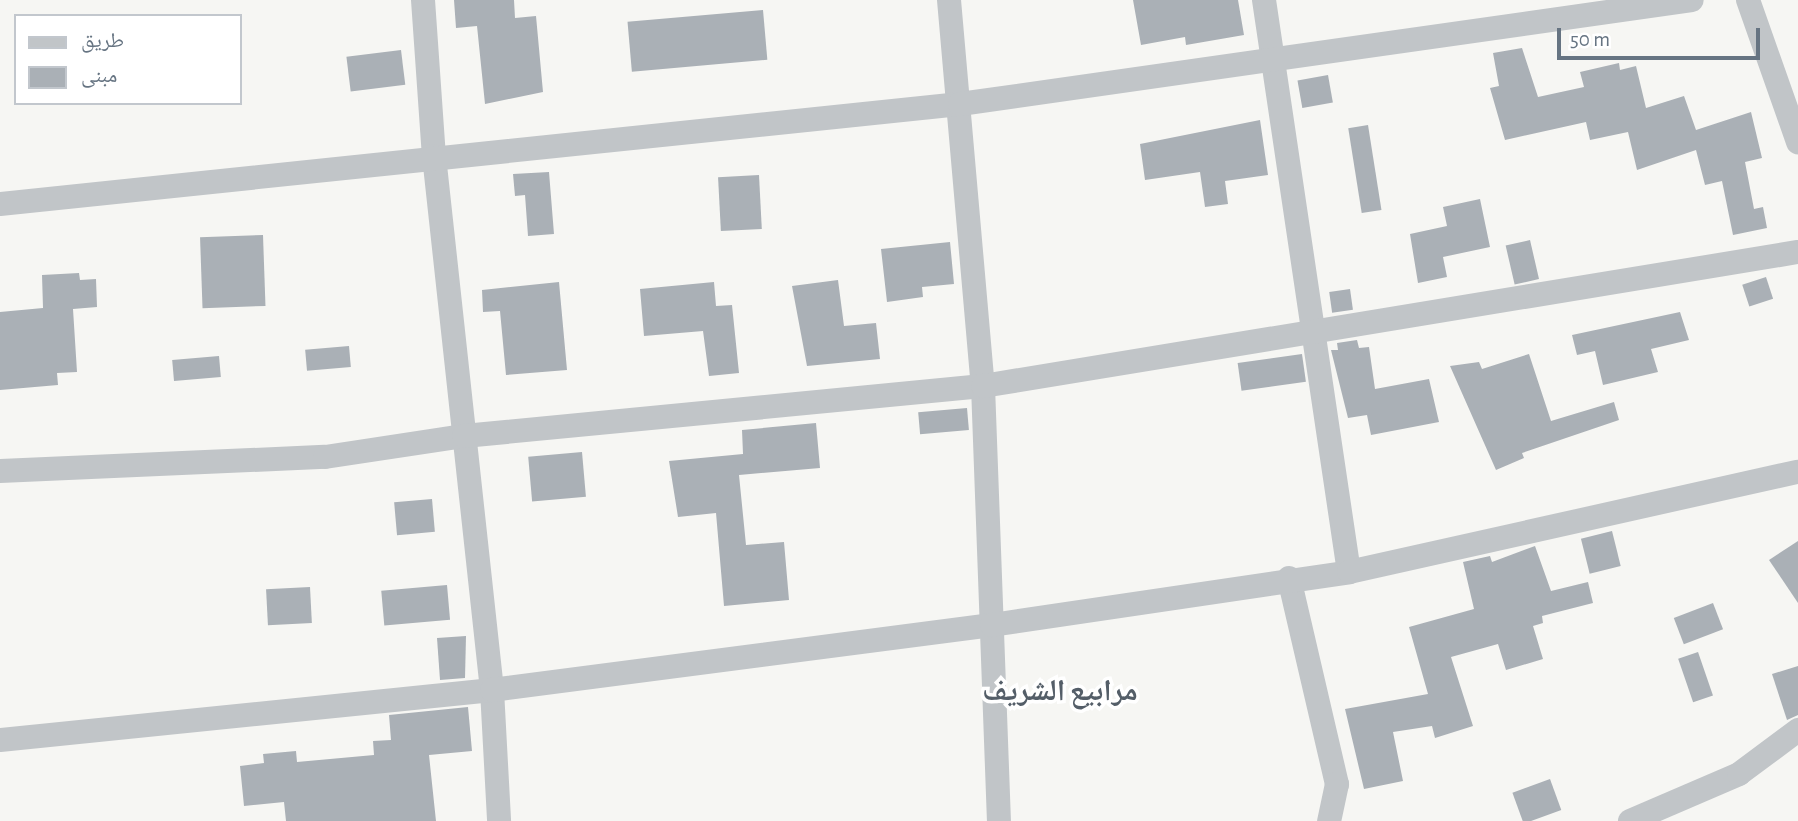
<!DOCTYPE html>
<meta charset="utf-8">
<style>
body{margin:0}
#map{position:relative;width:1798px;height:821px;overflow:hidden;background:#f6f6f3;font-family:"Alegreya Sans","Noto Naskh Arabic",sans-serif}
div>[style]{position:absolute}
.building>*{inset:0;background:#aab0b6;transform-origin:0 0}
.street>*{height:24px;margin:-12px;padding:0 12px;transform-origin:12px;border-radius:12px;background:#c1c5c8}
span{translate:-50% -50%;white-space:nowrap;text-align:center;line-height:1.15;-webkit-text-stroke:7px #fff;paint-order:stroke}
.neighbourhood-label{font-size:30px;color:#545e68;font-weight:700}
.legend{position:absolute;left:14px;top:14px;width:228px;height:91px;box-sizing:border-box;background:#fff;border:2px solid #c2c7cd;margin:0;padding:9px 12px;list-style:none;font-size:21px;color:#667482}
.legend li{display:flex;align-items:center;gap:14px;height:35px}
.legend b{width:35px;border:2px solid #c2c7cd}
.scale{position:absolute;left:1557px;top:28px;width:203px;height:32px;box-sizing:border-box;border:4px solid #667482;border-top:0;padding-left:9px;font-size:21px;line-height:24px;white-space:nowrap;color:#667482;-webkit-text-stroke:5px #fff;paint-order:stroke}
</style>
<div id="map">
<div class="building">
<i style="clip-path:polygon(454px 0,514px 0,515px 18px,536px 16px,543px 92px,485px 104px,477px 26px,456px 28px)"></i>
<i style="clip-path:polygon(1133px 0,1238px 0,1244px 35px,1186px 45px,1185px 37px,1141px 45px)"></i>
<i style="left:763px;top:10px;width:50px;height:136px;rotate:85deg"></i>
<i style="clip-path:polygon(1522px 48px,1538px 97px,1584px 87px,1580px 72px,1619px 63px,1620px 70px,1636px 66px,1646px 108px,1684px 96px,1696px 130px,1751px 112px,1762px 158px,1745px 162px,1754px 209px,1763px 207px,1767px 228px,1733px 235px,1722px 181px,1705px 185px,1696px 150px,1637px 170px,1628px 132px,1590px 140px,1586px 122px,1505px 140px,1490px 88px,1499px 86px,1493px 53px)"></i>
<i style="left:401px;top:50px;width:35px;height:55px;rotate:83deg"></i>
<i style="left:1328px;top:75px;width:28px;height:31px;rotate:80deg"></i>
<i style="clip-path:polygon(1260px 120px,1268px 175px,1225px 181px,1228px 204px,1205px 207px,1200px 172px,1145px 180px,1140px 144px)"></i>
<i style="left:1368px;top:125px;width:86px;height:20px;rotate:81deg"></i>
<i style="clip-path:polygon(549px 172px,554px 234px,528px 236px,525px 195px,515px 196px,513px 174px)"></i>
<i style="left:759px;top:175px;width:54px;height:41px;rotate:87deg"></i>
<i style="clip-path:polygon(1480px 199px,1490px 247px,1443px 257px,1447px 277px,1418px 283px,1410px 234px,1447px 226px,1443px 207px)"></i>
<i style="left:263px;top:235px;width:71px;height:63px;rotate:88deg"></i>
<i style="left:1530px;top:240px;width:40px;height:25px;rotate:77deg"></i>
<i style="clip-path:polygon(950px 242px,954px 284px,922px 287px,923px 297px,887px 302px,881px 249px)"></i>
<i style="clip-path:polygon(79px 273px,80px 280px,96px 279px,97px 307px,73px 309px,77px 372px,57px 373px,58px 385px,0 390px,0 312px,43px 308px,42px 275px)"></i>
<i style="left:1766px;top:277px;width:23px;height:25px;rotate:72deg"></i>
<i style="clip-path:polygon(838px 280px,844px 326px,876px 323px,880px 359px,807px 366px,792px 286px)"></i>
<i style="clip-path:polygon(559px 282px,567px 370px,506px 375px,500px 311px,483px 312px,482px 290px)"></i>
<i style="clip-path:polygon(714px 282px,716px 306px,732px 305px,739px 373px,709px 376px,703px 331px,644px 336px,640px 289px)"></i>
<i style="left:1350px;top:289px;width:21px;height:21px;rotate:82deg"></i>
<i style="clip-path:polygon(1680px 312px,1689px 340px,1651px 349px,1658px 372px,1603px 385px,1595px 351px,1577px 355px,1572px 335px)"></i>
<i style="clip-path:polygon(1357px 340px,1359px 348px,1369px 347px,1375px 389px,1429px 379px,1439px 422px,1371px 435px,1367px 415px,1348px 418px,1331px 350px,1338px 350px,1337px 343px)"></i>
<i style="left:349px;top:346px;width:21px;height:44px;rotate:85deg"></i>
<i style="left:1302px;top:354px;width:28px;height:65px;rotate:82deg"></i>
<i style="clip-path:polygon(1529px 354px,1551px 421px,1614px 402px,1619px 420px,1522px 453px,1524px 458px,1496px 470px,1450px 366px,1479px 362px,1482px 369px)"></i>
<i style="left:219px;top:356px;width:21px;height:47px;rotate:85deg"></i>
<i style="left:967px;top:408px;width:22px;height:49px;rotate:85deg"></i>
<i style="clip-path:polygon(816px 423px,820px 468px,739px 475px,746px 545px,784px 542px,789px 600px,724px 606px,716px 513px,678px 517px,669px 461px,743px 454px,742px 430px)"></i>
<i style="left:582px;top:452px;width:45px;height:54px;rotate:85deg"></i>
<i style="left:432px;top:499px;width:33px;height:38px;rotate:85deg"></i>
<i style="left:1612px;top:531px;width:36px;height:32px;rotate:76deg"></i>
<i style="clip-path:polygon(1798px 541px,1798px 603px,1769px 560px)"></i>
<i style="clip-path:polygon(1535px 546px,1551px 591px,1588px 582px,1593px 603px,1542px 616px,1543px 623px,1533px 626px,1543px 659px,1506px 670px,1498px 644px,1451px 657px,1473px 726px,1435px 738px,1432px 726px,1393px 732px,1403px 781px,1364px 789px,1345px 709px,1428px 694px,1409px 627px,1474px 609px,1463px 562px,1490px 556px,1492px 562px)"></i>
<i style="left:447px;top:585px;width:35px;height:66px;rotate:85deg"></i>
<i style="left:310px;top:587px;width:36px;height:44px;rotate:87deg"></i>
<i style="left:1713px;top:603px;width:28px;height:42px;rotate:69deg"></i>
<i style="clip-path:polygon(466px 636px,465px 678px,440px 680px,437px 638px)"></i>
<i style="left:1698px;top:652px;width:46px;height:21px;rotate:71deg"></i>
<i style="clip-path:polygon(1798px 666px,1798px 715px,1787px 720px,1772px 674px)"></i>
<i style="clip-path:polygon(468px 707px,472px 751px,429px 755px,436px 821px,286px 821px,284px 802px,244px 806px,240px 766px,264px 763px,263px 754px,296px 751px,297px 762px,374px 755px,373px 741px,391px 740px,389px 715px)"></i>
<i style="left:1550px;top:779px;width:33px;height:40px;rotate:70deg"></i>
</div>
<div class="street">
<i style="left:423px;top:0;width:156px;rotate:86deg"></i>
<i style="left:434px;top:156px;width:537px;rotate:83.8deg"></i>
<i style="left:492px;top:690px;width:131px;rotate:86.9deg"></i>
<i style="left:949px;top:0;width:387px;rotate:85deg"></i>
<i style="left:983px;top:386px;width:435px;rotate:87.9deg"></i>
<i style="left:1264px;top:0;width:578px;rotate:81.55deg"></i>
<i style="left:1748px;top:0;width:151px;rotate:70.6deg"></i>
<i style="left:0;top:204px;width:965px;rotate:-5.95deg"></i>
<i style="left:960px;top:104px;width:739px;rotate:-8.09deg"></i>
<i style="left:0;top:471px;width:325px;rotate:-2.5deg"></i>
<i style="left:325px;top:457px;width:141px;rotate:-8.6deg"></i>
<i style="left:464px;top:436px;width:521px;rotate:-5.5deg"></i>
<i style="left:983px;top:386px;width:826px;rotate:-9.34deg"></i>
<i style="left:1289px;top:578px;width:212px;rotate:76.9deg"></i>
<i style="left:1337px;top:784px;width:38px;rotate:102deg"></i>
<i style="left:0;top:740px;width:495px;rotate:-5.8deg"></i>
<i style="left:492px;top:690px;width:504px;rotate:-7.41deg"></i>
<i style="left:992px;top:625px;width:361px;rotate:-8.4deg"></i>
<i style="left:1349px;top:572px;width:460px;rotate:-12.6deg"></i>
<i style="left:1630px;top:821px;width:119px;rotate:-23.3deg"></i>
<i style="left:1739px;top:774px;width:74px;rotate:-36.7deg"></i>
</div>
<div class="neighbourhood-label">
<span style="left:1060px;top:691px">مرابيع الشريف</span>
</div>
<ul class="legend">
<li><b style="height:9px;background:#c1c5c8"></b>طريق</li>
<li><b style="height:19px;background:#aab0b6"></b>مبنى</li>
</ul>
<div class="scale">50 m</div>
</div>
